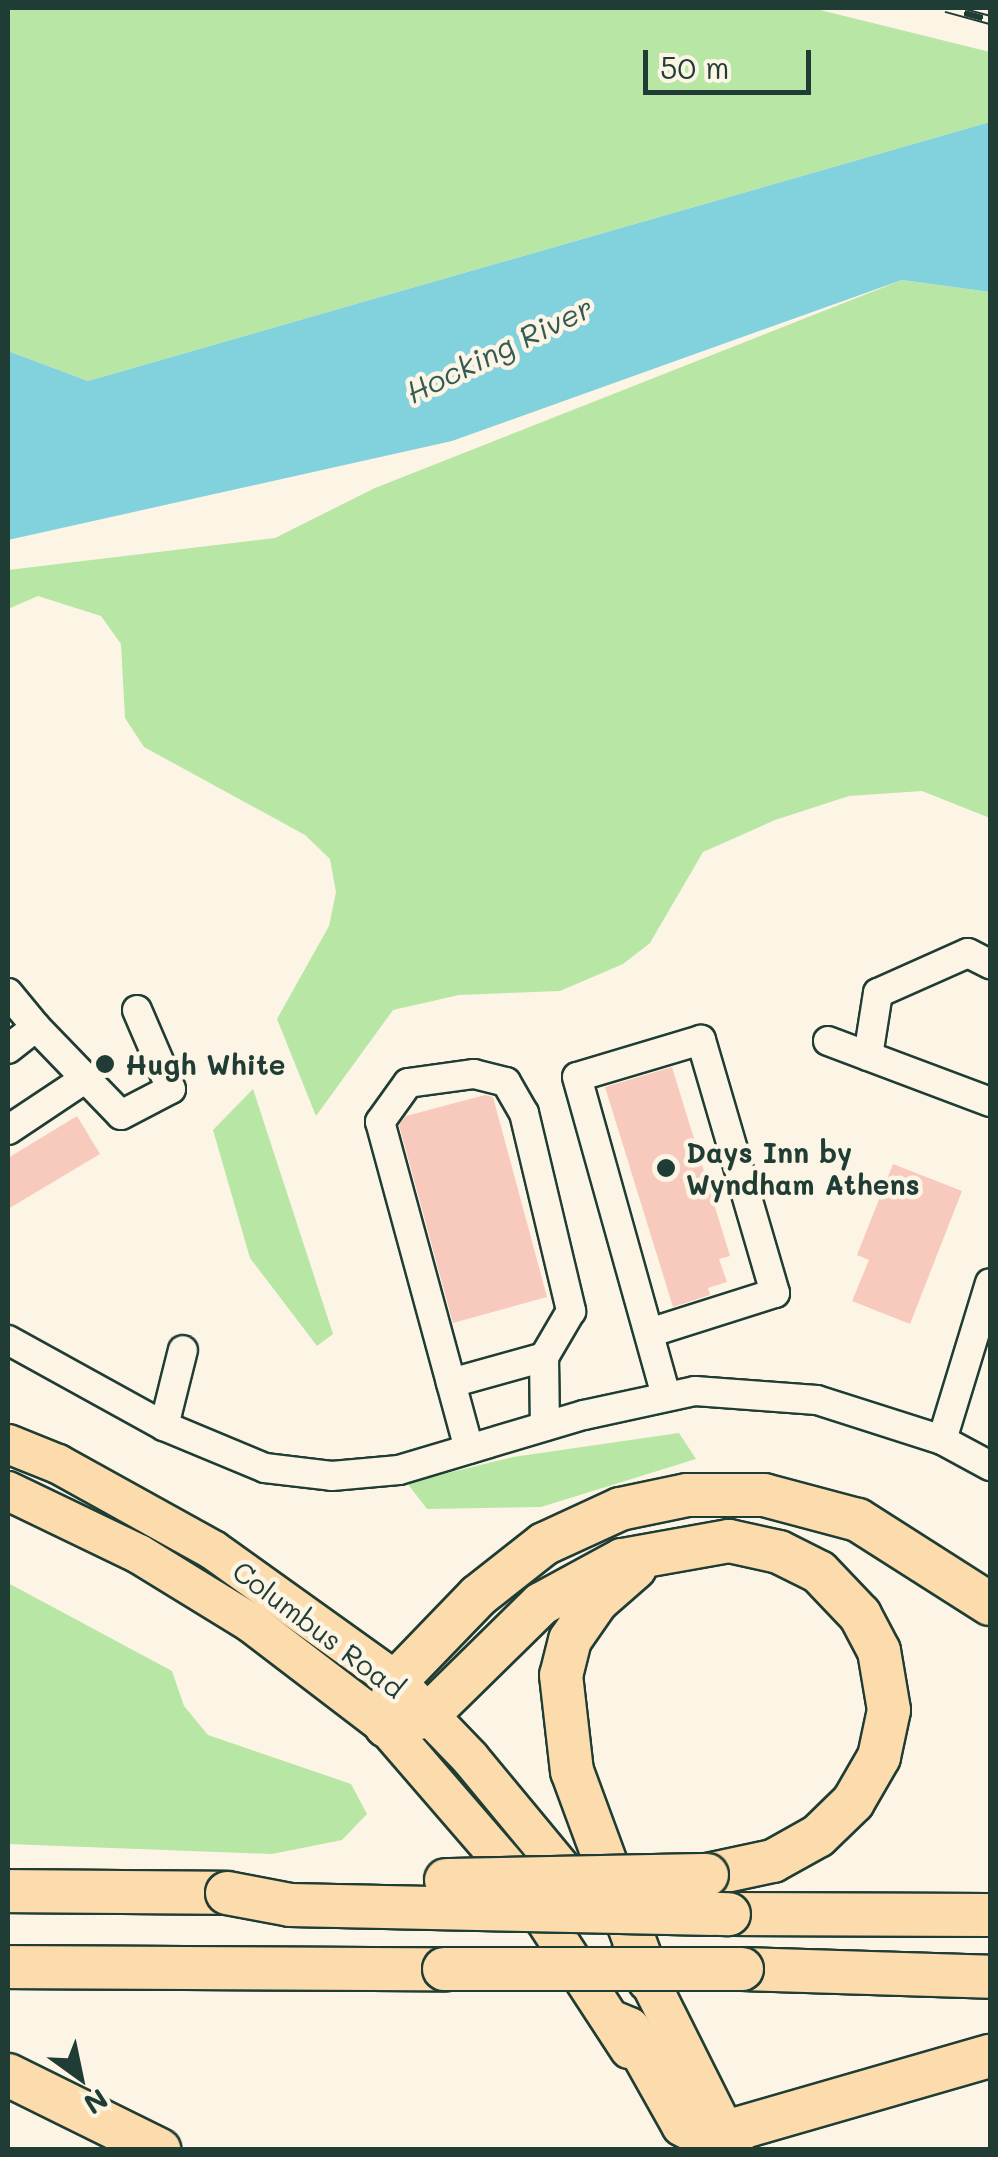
<!DOCTYPE html>
<style>
body{margin:0}
#map{position:relative;width:998px;height:2157px;overflow:hidden;background:#fcf5e5;font-family:Mali,sans-serif}
div>[style]{position:absolute}
.green>*{inset:0;background:#b7e6a5}
.water>*{inset:0;background:#82d2de}
.building>*{inset:0;background:#f8cabd}
.roads{filter:drop-shadow(2px 0 #1f3d34) drop-shadow(-2px 0 #1f3d34) drop-shadow(0 2px #1f3d34) drop-shadow(0 -2px #1f3d34)}
.minor>*{height:28px;margin:-14px;padding:0 14px;transform-origin:14px;border-radius:14px;background:#fcf5e5}
.major>*{height:38px;margin:-19px;padding:0 19px;transform-origin:19px;border-radius:19px;background:#fcdcac}
.highway>*{height:42px;margin:-21px;padding:0 21px;transform-origin:21px;border-radius:21px;background:#fcdcac}
.rail>*{height:10px;margin-top:-5px;transform-origin:0;background:repeating-linear-gradient(90deg,#fcf5e5 0 19px,#1f3d34 0 38px);box-sizing:border-box;border-block:2px solid #1f3d34}
.bridges{filter:drop-shadow(2px 0 #1f3d34) drop-shadow(-2px 0 #1f3d34) drop-shadow(0 2px #1f3d34) drop-shadow(0 -2px #1f3d34)}
.highway-bridge>*{height:42px;margin:-21px;padding:0 21px;transform-origin:21px;border-radius:21px;background:#fcdcac}
.dots>*{width:28px;height:28px;translate:-50% -50%;box-sizing:border-box;border:5px solid #fcf5e5;border-radius:50%}
span{translate:-50% -50%;white-space:nowrap;text-align:center;line-height:1.15;-webkit-text-stroke:9px #fcf5e5;paint-order:stroke}
.poi-label{font-size:28px;color:#1f3d34;font-weight:700}
.left{translate:0 -50%;text-align:left}
.street-label{font-size:28px;color:#1f3d34}
.water-label{font-size:30px;color:#335b56;font-style:italic}
.frame{position:absolute;inset:0;border:10px solid #1f3d34;pointer-events:none}
.north{position:absolute;left:30px;top:2027px;width:100px;height:100px;-webkit-text-stroke:8px #fcf5e5;paint-order:stroke;rotate:147deg;font-size:28px;font-weight:700;line-height:40px;text-align:center;color:#1f3d34}
.north::after{content:'';display:block;margin:auto;width:35px;height:45px;background:#1f3d34;clip-path:polygon(50% 0,100% 100%,50% 72%,0 100%)}
.scale{position:absolute;left:643px;top:50px;width:168px;height:45px;box-sizing:border-box;border:5px solid #1f3d34;border-top:0;padding-left:12px;font-size:30px;line-height:35px;white-space:nowrap;color:#1f3d34;-webkit-text-stroke:8px #fcf5e5;paint-order:stroke}
</style>
<div id="map">
<div class="green">
<i style="clip-path:polygon(812px 8px,990px 52px,990px 122px,88px 381px,8px 351px,8px 10px)"></i>
<i style="clip-path:polygon(902px 280px,990px 292px,990px 818px,922px 791px,849px 796px,775px 820px,703px 852px,650px 943px,623px 964px,560px 991px,459px 995px,393px 1010px,316px 1116px,277px 1019px,329px 926px,336px 892px,330px 859px,305px 835px,144px 747px,125px 718px,121px 644px,101px 616px,38px 596px,8px 609px,8px 570px,275px 538px,375px 488px)"></i>
<i style="clip-path:polygon(253px 1089px,333px 1334px,317px 1346px,250px 1258px,213px 1130px)"></i>
<i style="clip-path:polygon(679px 1433px,696px 1459px,541px 1507px,427px 1509px,407px 1483px,513px 1457px)"></i>
<i style="clip-path:polygon(8px 1583px,172px 1671px,184px 1706px,208px 1735px,351px 1784px,367px 1814px,342px 1840px,272px 1854px,8px 1844px)"></i>
</div>
<div class="water">
<i style="clip-path:polygon(990px 122px,990px 292px,902px 280px,452px 441px,8px 540px,8px 351px,88px 381px)"></i>
</div>
<div class="building">
<i style="clip-path:polygon(672px 1067px,730px 1256px,719px 1259px,727px 1282px,708px 1288px,710px 1295px,673px 1307px,605px 1087px)"></i>
<i style="clip-path:polygon(485px 1095px,493px 1097px,547px 1297px,453px 1323px,399px 1125px,406px 1116px)"></i>
<i style="clip-path:polygon(77px 1116px,100px 1154px,8px 1209px,8px 1158px)"></i>
<i style="clip-path:polygon(893px 1164px,962px 1191px,910px 1324px,852px 1301px,869px 1260px,857px 1255px)"></i>
</div>
<div class="roads">
<div class="minor">
<i style="left:8px;top:993px;width:44px;rotate:50.5deg"></i>
<i style="left:36px;top:1027px;width:36px;rotate:142deg"></i>
<i style="left:36px;top:1027px;width:122px;rotate:46deg"></i>
<i style="left:121px;top:1115px;width:56px;rotate:-27.5deg"></i>
<i style="left:171px;top:1089px;width:86px;rotate:-113.3deg"></i>
<i style="left:828px;top:1041px;width:173px;rotate:20.6deg"></i>
<i style="left:868px;top:1056px;width:64px;rotate:-81deg"></i>
<i style="left:878px;top:993px;width:98px;rotate:-24deg"></i>
<i style="left:968px;top:953px;width:25px;rotate:27deg"></i>
<i style="left:8px;top:1130px;width:90px;rotate:-33.7deg"></i>
<i style="left:652px;top:1332px;width:129px;rotate:-17.6deg"></i>
<i style="left:775px;top:1293px;width:264px;rotate:-106.3deg"></i>
<i style="left:701px;top:1040px;width:129px;rotate:163.4deg"></i>
<i style="left:577px;top:1077px;width:330px;rotate:74.4deg"></i>
<i style="left:8px;top:1340px;width:178px;rotate:28.9deg"></i>
<i style="left:164px;top:1426px;width:109px;rotate:22.6deg"></i>
<i style="left:265px;top:1468px;width:67px;rotate:6.8deg"></i>
<i style="left:332px;top:1476px;width:67px;rotate:-5.1deg"></i>
<i style="left:399px;top:1470px;width:193px;rotate:-16.6deg"></i>
<i style="left:584px;top:1415px;width:114px;rotate:-12.2deg"></i>
<i style="left:695px;top:1391px;width:122px;rotate:4.2deg"></i>
<i style="left:817px;top:1400px;width:131px;rotate:17.7deg"></i>
<i style="left:942px;top:1440px;width:55px;rotate:28.4deg"></i>
<i style="left:451px;top:1383px;width:97px;rotate:-15.6deg"></i>
<i style="left:164px;top:1426px;width:78px;rotate:-76deg"></i>
<i style="left:942px;top:1440px;width:164px;rotate:-73deg"></i>
<i style="left:469px;top:1449px;width:339px;rotate:-105.2deg"></i>
<i style="left:380px;top:1122px;width:48px;rotate:-54.3deg"></i>
<i style="left:408px;top:1083px;width:67px;rotate:-7.8deg"></i>
<i style="left:474px;top:1074px;width:33px;rotate:14deg"></i>
<i style="left:506px;top:1082px;width:36px;rotate:60deg"></i>
<i style="left:524px;top:1113px;width:204px;rotate:76.6deg"></i>
<i style="left:571px;top:1311px;width:53px;rotate:120.4deg"></i>
<i style="left:544px;top:1357px;width:69px;rotate:89.2deg"></i>
</div>
<div class="major">
<i style="left:8px;top:1444px;width:54px;rotate:21.8deg"></i>
<i style="left:58px;top:1464px;width:177px;rotate:29deg"></i>
<i style="left:213px;top:1550px;width:225px;rotate:35.6deg"></i>
<i style="left:396px;top:1681px;width:107px;rotate:46.1deg"></i>
<i style="left:470px;top:1758px;width:179px;rotate:50.4deg"></i>
<i style="left:8px;top:1491px;width:145px;rotate:25.7deg"></i>
<i style="left:139px;top:1554px;width:132px;rotate:31.6deg"></i>
<i style="left:251px;top:1623px;width:170px;rotate:37.3deg"></i>
<i style="left:386px;top:1726px;width:203px;rotate:49.2deg"></i>
<i style="left:519px;top:1880px;width:202px;rotate:56.9deg"></i>
<i style="left:630px;top:1955px;width:31px;rotate:53deg"></i>
<i style="left:649px;top:1980px;width:190px;rotate:63.4deg"></i>
</div>
<div class="highway">
<i style="left:635px;top:1568px;width:50px;rotate:139deg"></i>
<i style="left:597px;top:1601px;width:47px;rotate:124.7deg"></i>
<i style="left:570px;top:1640px;width:36px;rotate:104deg"></i>
<i style="left:561px;top:1675px;width:97px;rotate:83.5deg"></i>
<i style="left:572px;top:1771px;width:223px;rotate:69.8deg"></i>
<i style="left:707px;top:1875px;width:67px;rotate:-12deg"></i>
<i style="left:773px;top:1861px;width:51px;rotate:-29.1deg"></i>
<i style="left:818px;top:1836px;width:49px;rotate:-44.2deg"></i>
<i style="left:853px;top:1802px;width:52px;rotate:-60deg"></i>
<i style="left:879px;top:1757px;width:48px;rotate:-78deg"></i>
<i style="left:889px;top:1710px;width:60px;rotate:-99.6deg"></i>
<i style="left:879px;top:1651px;width:41px;rotate:-117.8deg"></i>
<i style="left:860px;top:1615px;width:59px;rotate:-133.6deg"></i>
<i style="left:819px;top:1572px;width:45px;rotate:-153.4deg"></i>
<i style="left:779px;top:1552px;width:51px;rotate:-167.6deg"></i>
<i style="left:729px;top:1541px;width:109px;rotate:169.9deg"></i>
<i style="left:622px;top:1560px;width:92px;rotate:151.5deg"></i>
<i style="left:541px;top:1604px;width:160px;rotate:135.5deg"></i>
<i style="left:427px;top:1716px;width:42px;rotate:166.3deg"></i>
<i style="left:386px;top:1726px;width:46px;rotate:-77.5deg"></i>
<i style="left:396px;top:1681px;width:118px;rotate:-46deg"></i>
<i style="left:478px;top:1596px;width:84px;rotate:-38.2deg"></i>
<i style="left:544px;top:1544px;width:84px;rotate:-24.7deg"></i>
<i style="left:620px;top:1509px;width:68px;rotate:-11.8deg"></i>
<i style="left:687px;top:1495px;width:77px"></i>
<i style="left:764px;top:1495px;width:97px;rotate:14.9deg"></i>
<i style="left:858px;top:1520px;width:156px;rotate:32.5deg"></i>
<i style="left:8px;top:1891px;width:219px;rotate:0.5deg"></i>
<i style="left:729px;top:1914px;width:261px;rotate:0.2deg"></i>
<i style="left:8px;top:1967px;width:436px;rotate:0.3deg"></i>
<i style="left:742px;top:1969px;width:248px;rotate:1.8deg"></i>
<i style="left:615px;top:2023px;width:15px;rotate:23deg"></i>
<i style="left:629px;top:2029px;width:110px;rotate:60.6deg"></i>
<i style="left:683px;top:2125px;width:18px;rotate:27deg"></i>
<i style="left:699px;top:2133px;width:27px;rotate:-2deg"></i>
<i style="left:726px;top:2132px;width:275px;rotate:-16.1deg"></i>
<i style="left:8px;top:2075px;width:169px;rotate:26.3deg"></i>
</div>
</div>
<div class="rail">
<i style="left:946px;top:8px;width:46px;rotate:15.3deg"></i>
</div>
<div class="bridges">
<div class="highway-bridge">
<i style="left:446px;top:1880px;width:261px;rotate:-1.1deg"></i>
<i style="left:227px;top:1893px;width:64px;rotate:10.8deg"></i>
<i style="left:290px;top:1905px;width:439px;rotate:1.2deg"></i>
<i style="left:444px;top:1969px;width:298px"></i>
</div>
</div>
<div class="dots">
<i style="left:105px;top:1064px;background:#1f3d34"></i>
<i style="left:666px;top:1168px;background:#1f3d34"></i>
</div>
<div class="poi-label">
<span class="left" style="left:125px;top:1064px">Hugh White</span>
<span class="left" style="left:686px;top:1168px">Days Inn by<br>Wyndham Athens</span>
</div>
<div class="street-label">
<span style="left:319px;top:1629px;rotate:37deg">Columbus Road</span>
</div>
<div class="water-label">
<span style="left:499px;top:349px;rotate:-26deg">Hocking River</span>
</div>
<div class="frame"></div>
<div class="north">N</div>
<div class="scale">50 m</div>
</div>
